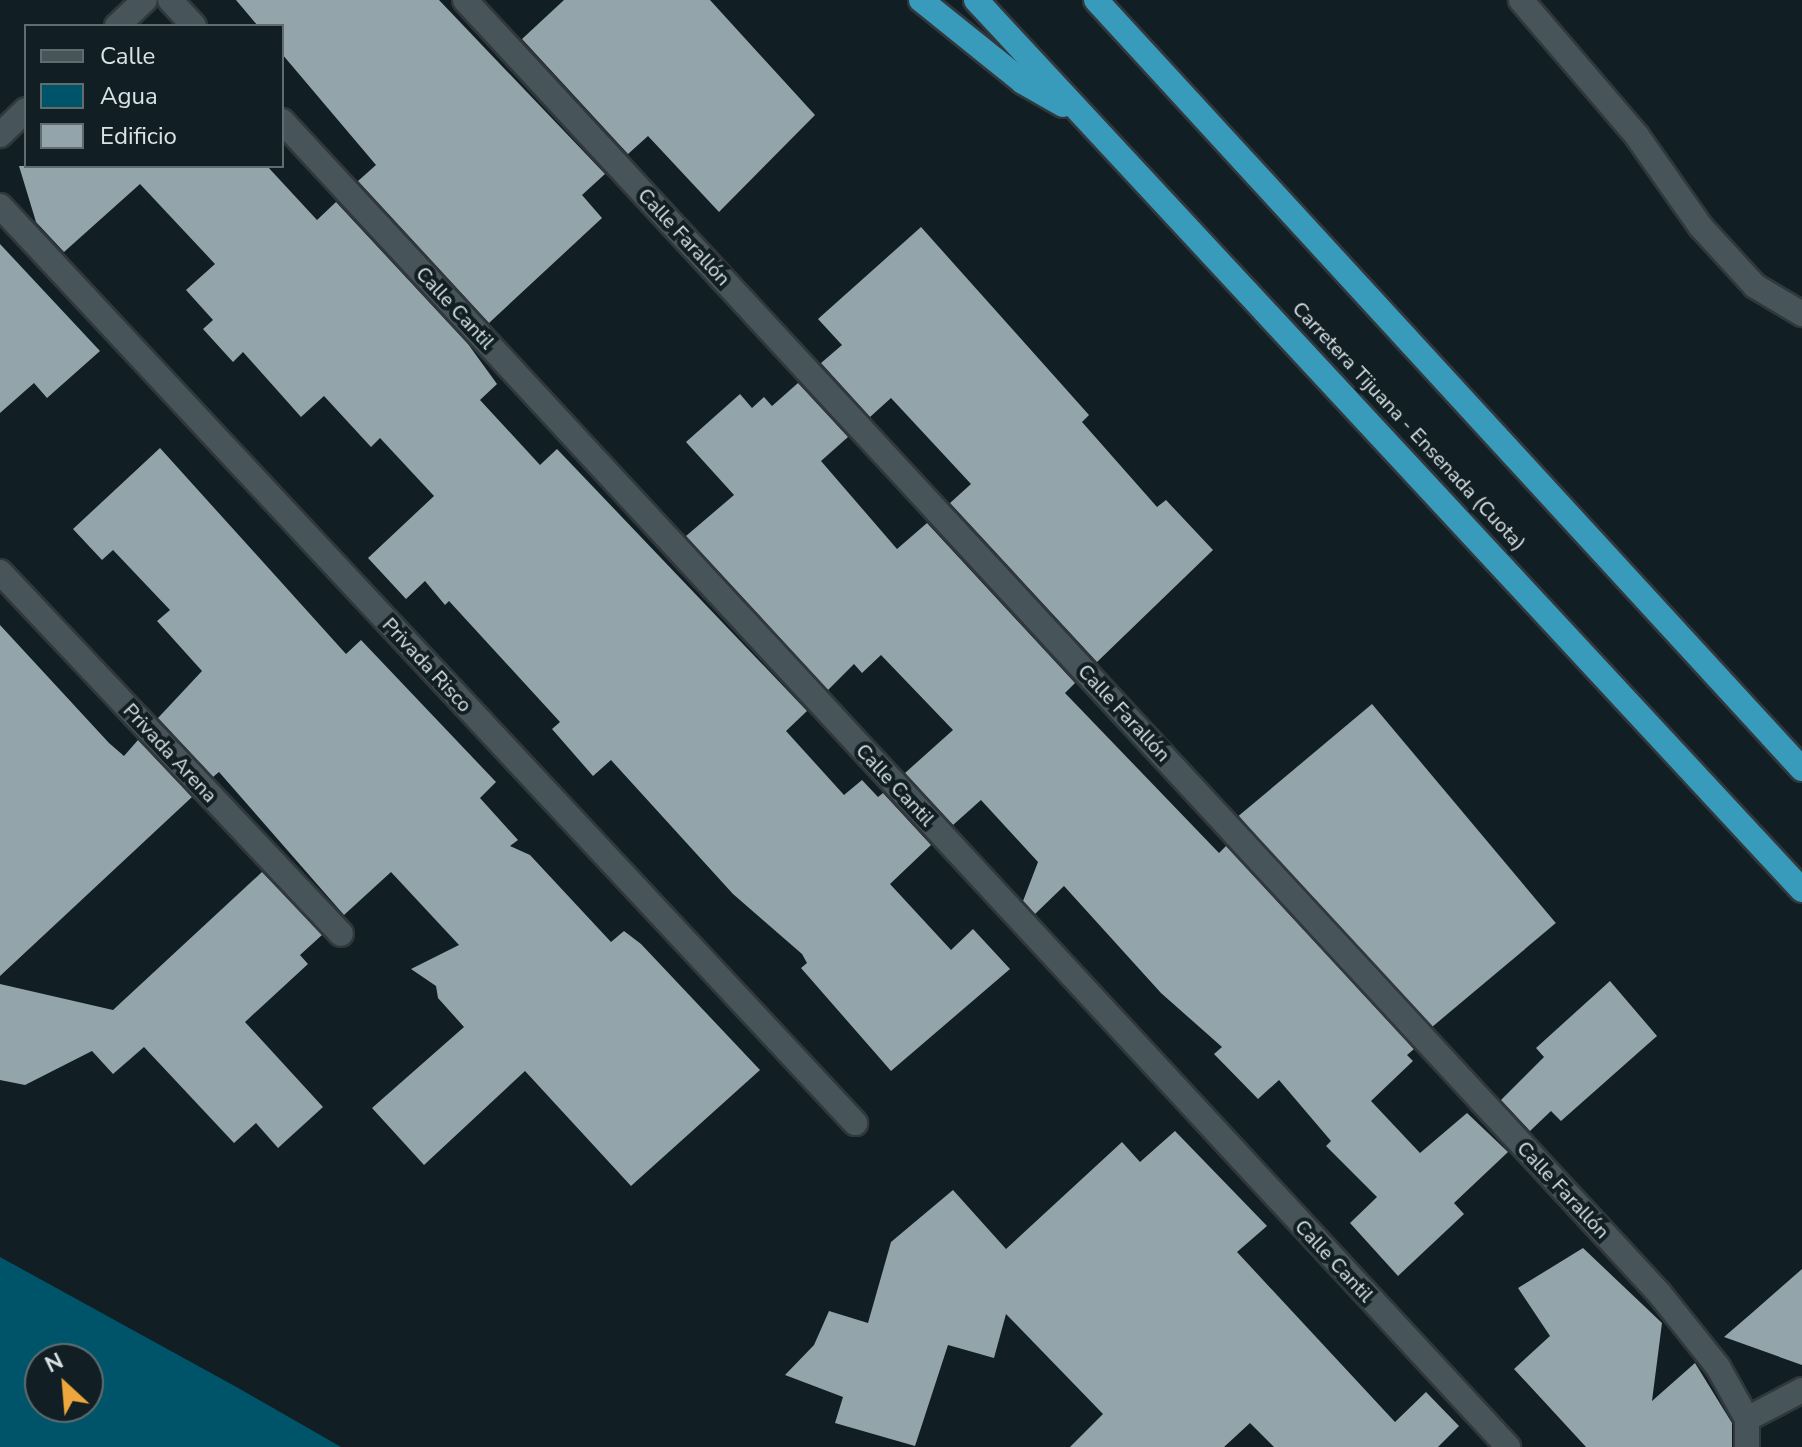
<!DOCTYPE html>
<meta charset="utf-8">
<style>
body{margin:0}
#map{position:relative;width:1802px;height:1447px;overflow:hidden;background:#111e23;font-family:"Nunito Sans",sans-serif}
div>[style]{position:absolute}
.water>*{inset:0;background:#00546a}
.building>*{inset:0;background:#94a4ab;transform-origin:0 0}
.roads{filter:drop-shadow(2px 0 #31383c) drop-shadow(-2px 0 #31383c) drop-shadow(0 2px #31383c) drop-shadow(0 -2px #31383c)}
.lane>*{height:24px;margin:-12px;padding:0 12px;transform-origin:12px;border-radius:12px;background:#47555b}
.street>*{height:24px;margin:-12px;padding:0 12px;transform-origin:12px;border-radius:12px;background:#47555b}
.highway>*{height:24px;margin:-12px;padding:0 12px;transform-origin:12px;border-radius:12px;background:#399bbc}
span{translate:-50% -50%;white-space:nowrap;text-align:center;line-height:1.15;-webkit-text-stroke:8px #111e23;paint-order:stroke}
.street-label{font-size:20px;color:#d9e2e5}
.legend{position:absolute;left:24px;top:24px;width:260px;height:144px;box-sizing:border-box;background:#111e23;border:2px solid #616c71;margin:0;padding:10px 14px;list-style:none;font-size:24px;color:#d9e2e5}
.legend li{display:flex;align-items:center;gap:16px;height:40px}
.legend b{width:40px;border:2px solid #616c71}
.north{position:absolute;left:24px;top:1343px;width:80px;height:80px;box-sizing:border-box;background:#111e23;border:2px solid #616c71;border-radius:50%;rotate:334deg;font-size:22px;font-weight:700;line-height:32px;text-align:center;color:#d9e2e5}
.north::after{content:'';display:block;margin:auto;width:28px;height:36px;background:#eea73c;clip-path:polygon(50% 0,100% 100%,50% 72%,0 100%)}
</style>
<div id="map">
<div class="water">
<i style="clip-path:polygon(evenodd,0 1257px,240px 1389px,341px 1447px,0 1447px,0 1257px,40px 1359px,88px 1359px,88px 1407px,40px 1407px,40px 1359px)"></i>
</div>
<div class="building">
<i style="clip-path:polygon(236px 0,439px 0,605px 174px,582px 195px,602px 218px,489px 323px,358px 181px,376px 165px,282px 54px,282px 26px,258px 26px)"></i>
<i style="clip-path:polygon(564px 0,710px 0,815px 115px,719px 212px,648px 136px,628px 154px,522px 39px)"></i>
<i style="clip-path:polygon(19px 166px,267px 166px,317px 220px,336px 202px,468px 344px,497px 384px,480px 400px,540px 465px,557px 449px,807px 711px,786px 731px,844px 795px,862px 780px,878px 797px,883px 793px,931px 845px,890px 884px,951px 950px,973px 929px,1010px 969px,891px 1071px,801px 968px,807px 963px,802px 954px,733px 894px,611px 760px,593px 776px,552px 729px,560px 722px,449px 601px,445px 605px,425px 581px,406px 599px,368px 558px,434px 496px,380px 438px,371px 447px,324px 396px,301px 417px,243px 352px,233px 362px,203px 329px,213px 320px,186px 290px,215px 264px,140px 184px,64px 252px,36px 222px)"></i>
<i style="clip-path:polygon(921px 227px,1089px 415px,1082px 422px,1157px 507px,1166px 500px,1213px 550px,1097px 662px,950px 503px,971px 484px,891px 398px,870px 417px,821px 363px,842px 345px,818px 319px)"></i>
<i style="clip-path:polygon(0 244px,100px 351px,47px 398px,34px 383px,0 413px)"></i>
<i style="clip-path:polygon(798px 383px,848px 437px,821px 461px,897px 549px,927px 523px,1075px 683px,1065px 693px,1219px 853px,1226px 846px,1414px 1049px,1407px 1055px,1413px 1061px,1371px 1101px,1420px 1153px,1467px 1113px,1508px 1152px,1454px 1203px,1464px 1214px,1398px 1276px,1350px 1223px,1377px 1197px,1326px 1146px,1331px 1141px,1279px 1080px,1258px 1099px,1214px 1054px,1222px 1047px,1161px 993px,1064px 886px,1035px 914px,1023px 901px,1038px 862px,981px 800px,953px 825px,905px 773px,953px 730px,881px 655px,862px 673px,854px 664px,828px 690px,686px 536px,734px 495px,686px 442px,740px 394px,752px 408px,764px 397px,772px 406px)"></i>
<i style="clip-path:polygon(160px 448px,346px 654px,361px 640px,496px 782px,480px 798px,518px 840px,510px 846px,530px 855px,611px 942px,624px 931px,641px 944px,760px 1070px,631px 1186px,525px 1071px,424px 1165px,372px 1108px,464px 1027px,438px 998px,436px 986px,411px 969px,459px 945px,391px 872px,344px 915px,219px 772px,213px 777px,158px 718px,202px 671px,157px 621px,170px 610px,113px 550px,102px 560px,73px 529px)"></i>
<i style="clip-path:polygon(0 625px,109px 743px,124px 756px,138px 740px,192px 797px,0 976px)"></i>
<i style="left:1372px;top:704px;width:286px;height:174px;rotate:50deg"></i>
<i style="clip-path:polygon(262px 872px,322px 935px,300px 955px,308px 964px,245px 1022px,323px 1107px,278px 1148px,256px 1123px,234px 1143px,144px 1047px,113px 1074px,92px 1051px,25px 1085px,0 1080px,0 984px,113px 1010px)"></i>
<i style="clip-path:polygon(1610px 981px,1657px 1036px,1561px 1121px,1551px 1111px,1530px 1131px,1501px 1100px,1544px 1057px,1536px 1048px)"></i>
<i style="clip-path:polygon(1175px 1131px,1267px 1226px,1237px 1252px,1395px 1422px,1426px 1392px,1459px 1426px,1438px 1447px,1274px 1447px,1250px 1423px,1224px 1447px,1070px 1447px,1103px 1414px,1006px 1314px,994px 1358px,948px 1345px,915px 1446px,835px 1423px,843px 1397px,785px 1375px,814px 1345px,829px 1311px,868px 1323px,891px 1242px,953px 1190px,1006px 1249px,1122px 1142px,1140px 1162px)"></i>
<i style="clip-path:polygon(1583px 1248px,1662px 1323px,1652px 1401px,1695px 1363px,1732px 1423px,1732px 1447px,1586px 1447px,1514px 1369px,1550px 1336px,1518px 1288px)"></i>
<i style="clip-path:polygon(1802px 1269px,1802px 1365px,1724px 1337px,1753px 1312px)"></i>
</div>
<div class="roads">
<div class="lane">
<i style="left:1521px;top:0;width:179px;rotate:49.5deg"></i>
<i style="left:1637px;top:136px;width:111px;rotate:54.9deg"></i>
<i style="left:1701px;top:227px;width:80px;rotate:47.5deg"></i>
<i style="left:1755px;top:286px;width:55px;rotate:30.8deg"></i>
</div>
<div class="street">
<i style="left:170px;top:0;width:35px;rotate:47deg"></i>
<i style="left:465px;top:0;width:1760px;rotate:47.28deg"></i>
<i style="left:1659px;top:1293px;width:95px;rotate:51.4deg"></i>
<i style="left:1718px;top:1367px;width:60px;rotate:60.9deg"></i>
<i style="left:1747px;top:1419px;width:28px;rotate:90deg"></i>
<i style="left:117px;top:26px;width:38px;rotate:-43deg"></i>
<i style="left:282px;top:121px;width:1806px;rotate:47.24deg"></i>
<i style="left:0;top:135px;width:36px;rotate:-44deg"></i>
<i style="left:0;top:206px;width:1254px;rotate:47deg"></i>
<i style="left:0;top:572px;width:497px;rotate:46.7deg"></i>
<i style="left:1747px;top:1419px;width:62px;rotate:-27.8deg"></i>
</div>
<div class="highway">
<i style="left:921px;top:0;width:131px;rotate:38.8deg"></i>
<i style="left:1023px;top:82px;width:46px;rotate:29.9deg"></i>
<i style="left:976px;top:0;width:1214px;rotate:47.14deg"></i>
<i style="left:1096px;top:0;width:1044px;rotate:47.45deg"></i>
</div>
</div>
<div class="street-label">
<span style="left:684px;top:237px;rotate:47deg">Calle Farallón</span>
<span style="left:455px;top:308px;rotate:47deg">Calle Cantil</span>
<span style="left:1409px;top:426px;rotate:47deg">Carretera Tijuana - Ensenada (Cuota)</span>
<span style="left:427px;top:665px;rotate:47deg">Privada Risco</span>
<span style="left:1124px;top:713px;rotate:47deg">Calle Farallón</span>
<span style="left:170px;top:753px;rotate:47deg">Privada Arena</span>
<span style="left:895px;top:785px;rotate:47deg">Calle Cantil</span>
<span style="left:1563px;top:1190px;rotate:47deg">Calle Farallón</span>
<span style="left:1334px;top:1261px;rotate:47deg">Calle Cantil</span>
</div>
<ul class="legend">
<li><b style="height:10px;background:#47555b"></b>Calle</li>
<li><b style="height:22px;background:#00546a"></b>Agua</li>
<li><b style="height:22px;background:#94a4ab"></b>Edificio</li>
</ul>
<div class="north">N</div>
</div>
